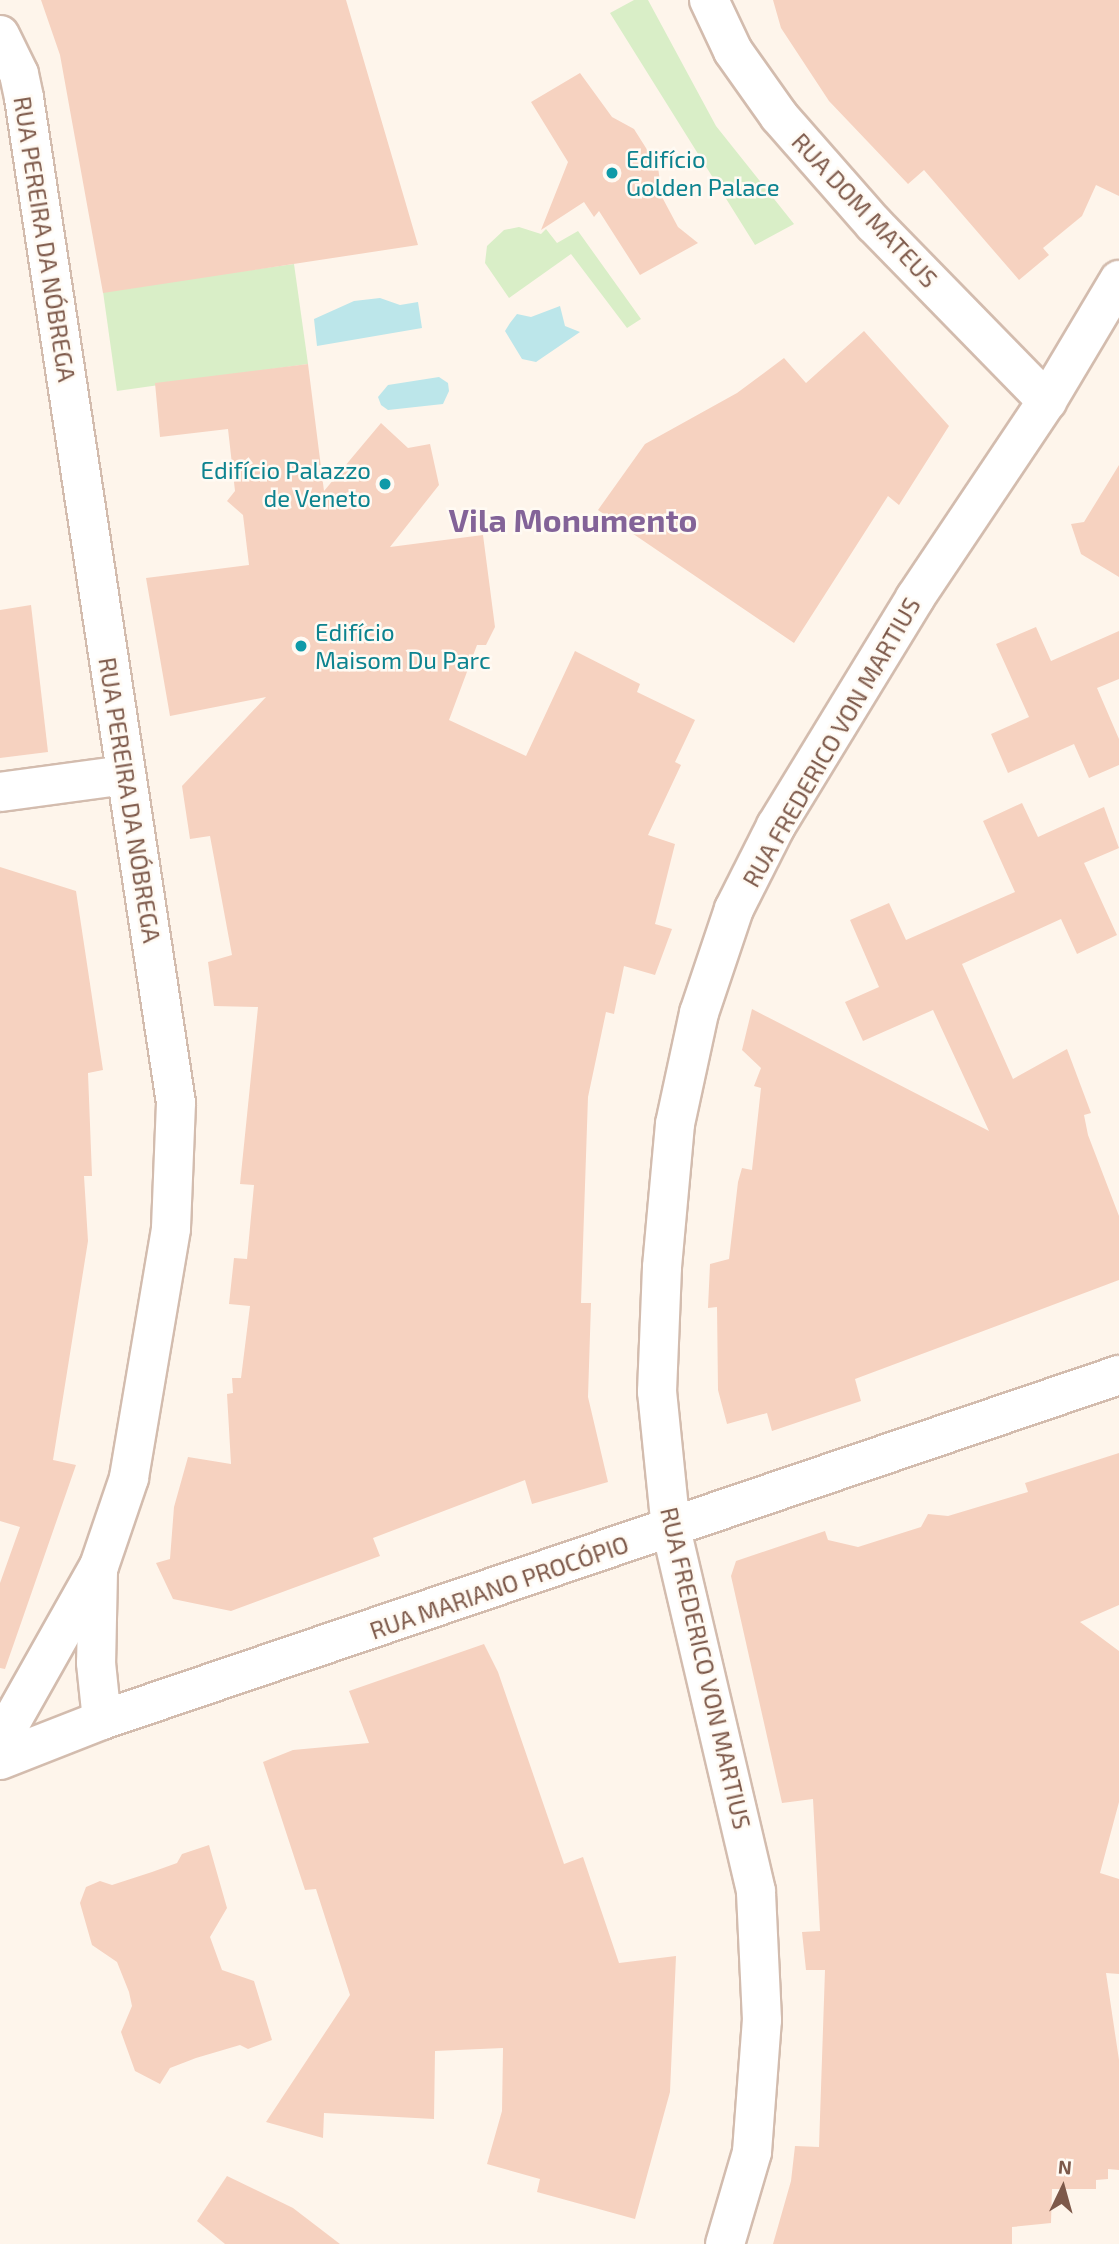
<!DOCTYPE html>
<meta charset="utf-8">
<style>
body{margin:0}
#map{position:relative;width:1119px;height:2244px;overflow:hidden;background:#fef5eb;font-family:"Exo 2",sans-serif}
div>[style]{position:absolute}
.green>*{inset:0;background:#d9eec7;transform-origin:0 0}
.water>*{inset:0;background:#bce6ea}
.building>*{inset:0;background:#f6d2c0}
.roads{filter:drop-shadow(2px 0 #d3bcae) drop-shadow(-2px 0 #d3bcae) drop-shadow(0 2px #d3bcae) drop-shadow(0 -2px #d3bcae)}
.street>*{height:38px;margin:-19px;padding:0 19px;transform-origin:19px;border-radius:19px;background:#fff}
.dots>*{width:19px;height:19px;translate:-50% -50%;box-sizing:border-box;border:4px solid #fffaf3;border-radius:50%}
span{translate:-50% -50%;white-space:nowrap;text-align:center;line-height:1.15;-webkit-text-stroke:5px #fffaf3;paint-order:stroke}
.culture-label{font-size:24px;color:#0d838f}
.left{translate:0 -50%;text-align:left}
.right{translate:-100% -50%;text-align:right}
.street-label{font-size:24px;color:#7d594a}
.district-label{font-size:32px;color:#836398;font-weight:700}
.north{position:absolute;left:1028px;top:2153px;width:70px;height:70px;-webkit-text-stroke:5px #fffaf3;paint-order:stroke;rotate:5deg;font-size:19px;font-weight:700;line-height:28px;text-align:center;color:#7d594a}
.north::after{content:'';display:block;margin:auto;width:24px;height:32px;background:#7d594a;clip-path:polygon(50% 0,100% 100%,50% 72%,0 100%)}
</style>
<div id="map">
<div class="green">
<i style="clip-path:polygon(634px 0,648px 0,716px 126px,794px 224px,755px 245px,610px 13px)"></i>
<i style="clip-path:polygon(519px 227px,541px 234px,546px 229px,557px 243px,578px 231px,641px 319px,627px 328px,571px 254px,509px 298px,485px 263px,487px 246px,504px 230px)"></i>
<i style="left:294px;top:264px;width:101px;height:193px;rotate:82deg"></i>
</div>
<div class="water">
<i style="clip-path:polygon(380px 298px,400px 305px,418px 302px,422px 328px,317px 346px,314px 319px,354px 301px)"></i>
<i style="clip-path:polygon(560px 306px,565px 326px,580px 332px,536px 362px,522px 359px,505px 331px,510px 323px,517px 314px,531px 317px)"></i>
<i style="clip-path:polygon(439px 377px,448px 383px,449px 391px,443px 404px,388px 410px,381px 405px,378px 397px,388px 385px)"></i>
</div>
<div class="building">
<i style="clip-path:polygon(41px 0,346px 0,418px 245px,103px 293px,60px 55px)"></i>
<i style="clip-path:polygon(773px 0,1119px 0,1119px 196px,1096px 185px,1082px 216px,1043px 248px,1049px 255px,1019px 280px,924px 170px,908px 184px,829px 101px,781px 28px)"></i>
<i style="clip-path:polygon(580px 73px,612px 117px,634px 129px,658px 167px,662px 197px,678px 227px,698px 243px,640px 275px,599px 211px,594px 217px,584px 202px,541px 230px,568px 162px,531px 102px)"></i>
<i style="clip-path:polygon(864px 331px,949px 426px,899px 505px,888px 496px,794px 643px,598px 510px,645px 444px,737px 393px,784px 358px,806px 383px)"></i>
<i style="clip-path:polygon(308px 364px,324px 491px,381px 423px,408px 448px,430px 444px,439px 485px,390px 547px,483px 535px,495px 627px,486px 645px,477px 645px,449px 720px,526px 756px,575px 651px,640px 684px,637px 692px,695px 720px,675px 762px,681px 765px,648px 835px,675px 844px,655px 924px,672px 929px,655px 975px,624px 966px,614px 1014px,606px 1012px,588px 1097px,581px 1303px,591px 1303px,588px 1397px,608px 1482px,532px 1504px,525px 1480px,373px 1538px,380px 1556px,231px 1611px,173px 1599px,156px 1563px,170px 1559px,174px 1507px,188px 1457px,231px 1464px,227px 1394px,233px 1393px,232px 1378px,241px 1378px,250px 1306px,229px 1304px,234px 1258px,247px 1259px,254px 1185px,240px 1184px,258px 1007px,214px 1006px,208px 962px,232px 955px,210px 836px,190px 839px,182px 786px,266px 697px,170px 716px,146px 578px,249px 565px,243px 515px,227px 501px,235px 491px,228px 429px,160px 437px,155px 383px)"></i>
<i style="clip-path:polygon(1119px 465px,1119px 577px,1081px 554px,1071px 524px,1084px 522px)"></i>
<i style="clip-path:polygon(31px 605px,48px 752px,0 758px,0 610px)"></i>
<i style="clip-path:polygon(1036px 627px,1051px 661px,1119px 631px,1119px 679px,1097px 688px,1119px 739px,1119px 765px,1089px 778px,1074px 744px,1008px 773px,991px 734px,1029px 717px,996px 644px)"></i>
<i style="clip-path:polygon(1022px 803px,1038px 837px,1104px 807px,1119px 848px,1084px 863px,1117px 935px,1077px 954px,1061px 919px,962px 964px,1013px 1079px,1067px 1049px,1091px 1113px,1084px 1115px,1088px 1135px,1119px 1216px,1119px 1280px,855px 1379px,861px 1401px,772px 1431px,767px 1413px,727px 1424px,718px 1390px,717px 1307px,708px 1308px,710px 1264px,729px 1259px,738px 1182px,742px 1168px,752px 1170px,761px 1088px,754px 1086px,761px 1068px,742px 1050px,752px 1009px,989px 1131px,933px 1010px,863px 1041px,845px 1002px,879px 987px,850px 920px,889px 903px,906px 940px,1015px 892px,983px 821px)"></i>
<i style="clip-path:polygon(0 867px,76px 891px,103px 1070px,88px 1073px,92px 1176px,84px 1176px,88px 1241px,53px 1460px,76px 1465px,5px 1669px,0 1668px,0 1583px,20px 1527px,0 1521px)"></i>
<i style="clip-path:polygon(1119px 1453px,1119px 1605px,1080px 1622px,1119px 1651px,1119px 1802px,1100px 1873px,1119px 1879px,1119px 1974px,1106px 1973px,1119px 2060px,1119px 2170px,1108px 2169px,1108px 2179px,1096px 2180px,1096px 2189px,1052px 2189px,1051px 2223px,1012px 2227px,1012px 2244px,773px 2244px,791px 2181px,795px 2146px,819px 2147px,825px 1970px,806px 1970px,802px 1932px,820px 1931px,813px 1799px,782px 1803px,731px 1576px,736px 1561px,825px 1531px,828px 1540px,858px 1547px,921px 1527px,928px 1514px,948px 1516px,1028px 1492px,1025px 1483px)"></i>
<i style="clip-path:polygon(484px 1644px,498px 1672px,564px 1864px,583px 1857px,619px 1963px,676px 1956px,670px 2092px,635px 2219px,537px 2192px,540px 2179px,487px 2164px,502px 2111px,503px 2048px,435px 2051px,434px 2119px,324px 2113px,323px 2138px,266px 2122px,350px 1995px,316px 1889px,305px 1890px,263px 1762px,293px 1750px,369px 1743px,349px 1691px)"></i>
<i style="clip-path:polygon(209px 1845px,227px 1908px,210px 1937px,222px 1970px,254px 1981px,272px 2040px,248px 2049px,240px 2045px,196px 2058px,170px 2068px,160px 2084px,135px 2071px,121px 2032px,132px 2006px,129px 1992px,117px 1962px,92px 1945px,80px 1903px,86px 1887px,100px 1881px,112px 1885px,152px 1872px,177px 1863px,182px 1854px)"></i>
<i style="clip-path:polygon(227px 2176px,293px 2208px,340px 2244px,225px 2244px,197px 2221px)"></i>
</div>
<div class="roads">
<div class="street">
<i style="left:709px;top:0;width:56px;rotate:64.8deg"></i>
<i style="left:733px;top:51px;width:80px;rotate:54.7deg"></i>
<i style="left:779px;top:116px;width:144px;rotate:48.7deg"></i>
<i style="left:874px;top:224px;width:248px;rotate:45.7deg"></i>
<i style="left:0;top:35px;width:43px;rotate:64deg"></i>
<i style="left:19px;top:74px;width:25px;rotate:78deg"></i>
<i style="left:24px;top:98px;width:1016px;rotate:81.4deg"></i>
<i style="left:176px;top:1103px;width:126px;rotate:92.3deg"></i>
<i style="left:171px;top:1229px;width:253px;rotate:99.6deg"></i>
<i style="left:129px;top:1478px;width:93px;rotate:108.8deg"></i>
<i style="left:99px;top:1566px;width:202px;rotate:119.4deg"></i>
<i style="left:0;top:792px;width:127px;rotate:-7.7deg"></i>
<i style="left:98px;top:1571px;width:92px;rotate:91.2deg"></i>
<i style="left:96px;top:1663px;width:57px;rotate:84deg"></i>
<i style="left:0;top:1760px;width:110px;rotate:-21.4deg"></i>
<i style="left:102px;top:1720px;width:1074px;rotate:-18.74deg"></i>
<i style="left:725px;top:2244px;width:96px;rotate:-73.6deg"></i>
<i style="left:752px;top:2152px;width:132px;rotate:-85.7deg"></i>
<i style="left:762px;top:2020px;width:129px;rotate:-92.7deg"></i>
<i style="left:756px;top:1891px;width:372px;rotate:-103.2deg"></i>
<i style="left:671px;top:1529px;width:138px;rotate:-95.8deg"></i>
<i style="left:657px;top:1392px;width:125px;rotate:-87.7deg"></i>
<i style="left:662px;top:1267px;width:144px;rotate:-84.8deg"></i>
<i style="left:675px;top:1124px;width:114px;rotate:-77.8deg"></i>
<i style="left:699px;top:1013px;width:110px;rotate:-71.4deg"></i>
<i style="left:734px;top:909px;width:93px;rotate:-63.2deg"></i>
<i style="left:776px;top:826px;width:267px;rotate:-58.6deg"></i>
<i style="left:915px;top:598px;width:237px;rotate:-56.2deg"></i>
<i style="left:1047px;top:401px;width:141px;rotate:-59.2deg"></i>
</div>
</div>
<div class="dots">
<i style="left:612px;top:173px;background:#0f9aa8"></i>
<i style="left:385px;top:484px;background:#0f9aa8"></i>
<i style="left:301px;top:646px;background:#0f9aa8"></i>
</div>
<div class="culture-label">
<span class="left" style="left:626px;top:173px">Edifício<br>Golden Palace</span>
<span class="right" style="left:371px;top:484px">Edifício Palazzo<br>de Veneto</span>
<span class="left" style="left:315px;top:646px">Edifício<br>Maisom Du Parc</span>
</div>
<div class="street-label">
<span style="left:865px;top:210px;rotate:47deg">RUA DOM MATEUS</span>
<span style="left:45px;top:239px;rotate:81deg">RUA PEREIRA DA NÓBREGA</span>
<span style="left:831px;top:742px;rotate:-60deg">RUA FREDERICO VON MARTIUS</span>
<span style="left:130px;top:800px;rotate:81deg">RUA PEREIRA DA NÓBREGA</span>
<span style="left:499px;top:1587px;rotate:-19deg">RUA MARIANO PROCÓPIO</span>
<span style="left:706px;top:1668px;rotate:77deg">RUA FREDERICO VON MARTIUS</span>
</div>
<div class="district-label">
<span style="left:573px;top:519px">Vila Monumento</span>
</div>
<div class="north">N</div>
</div>
